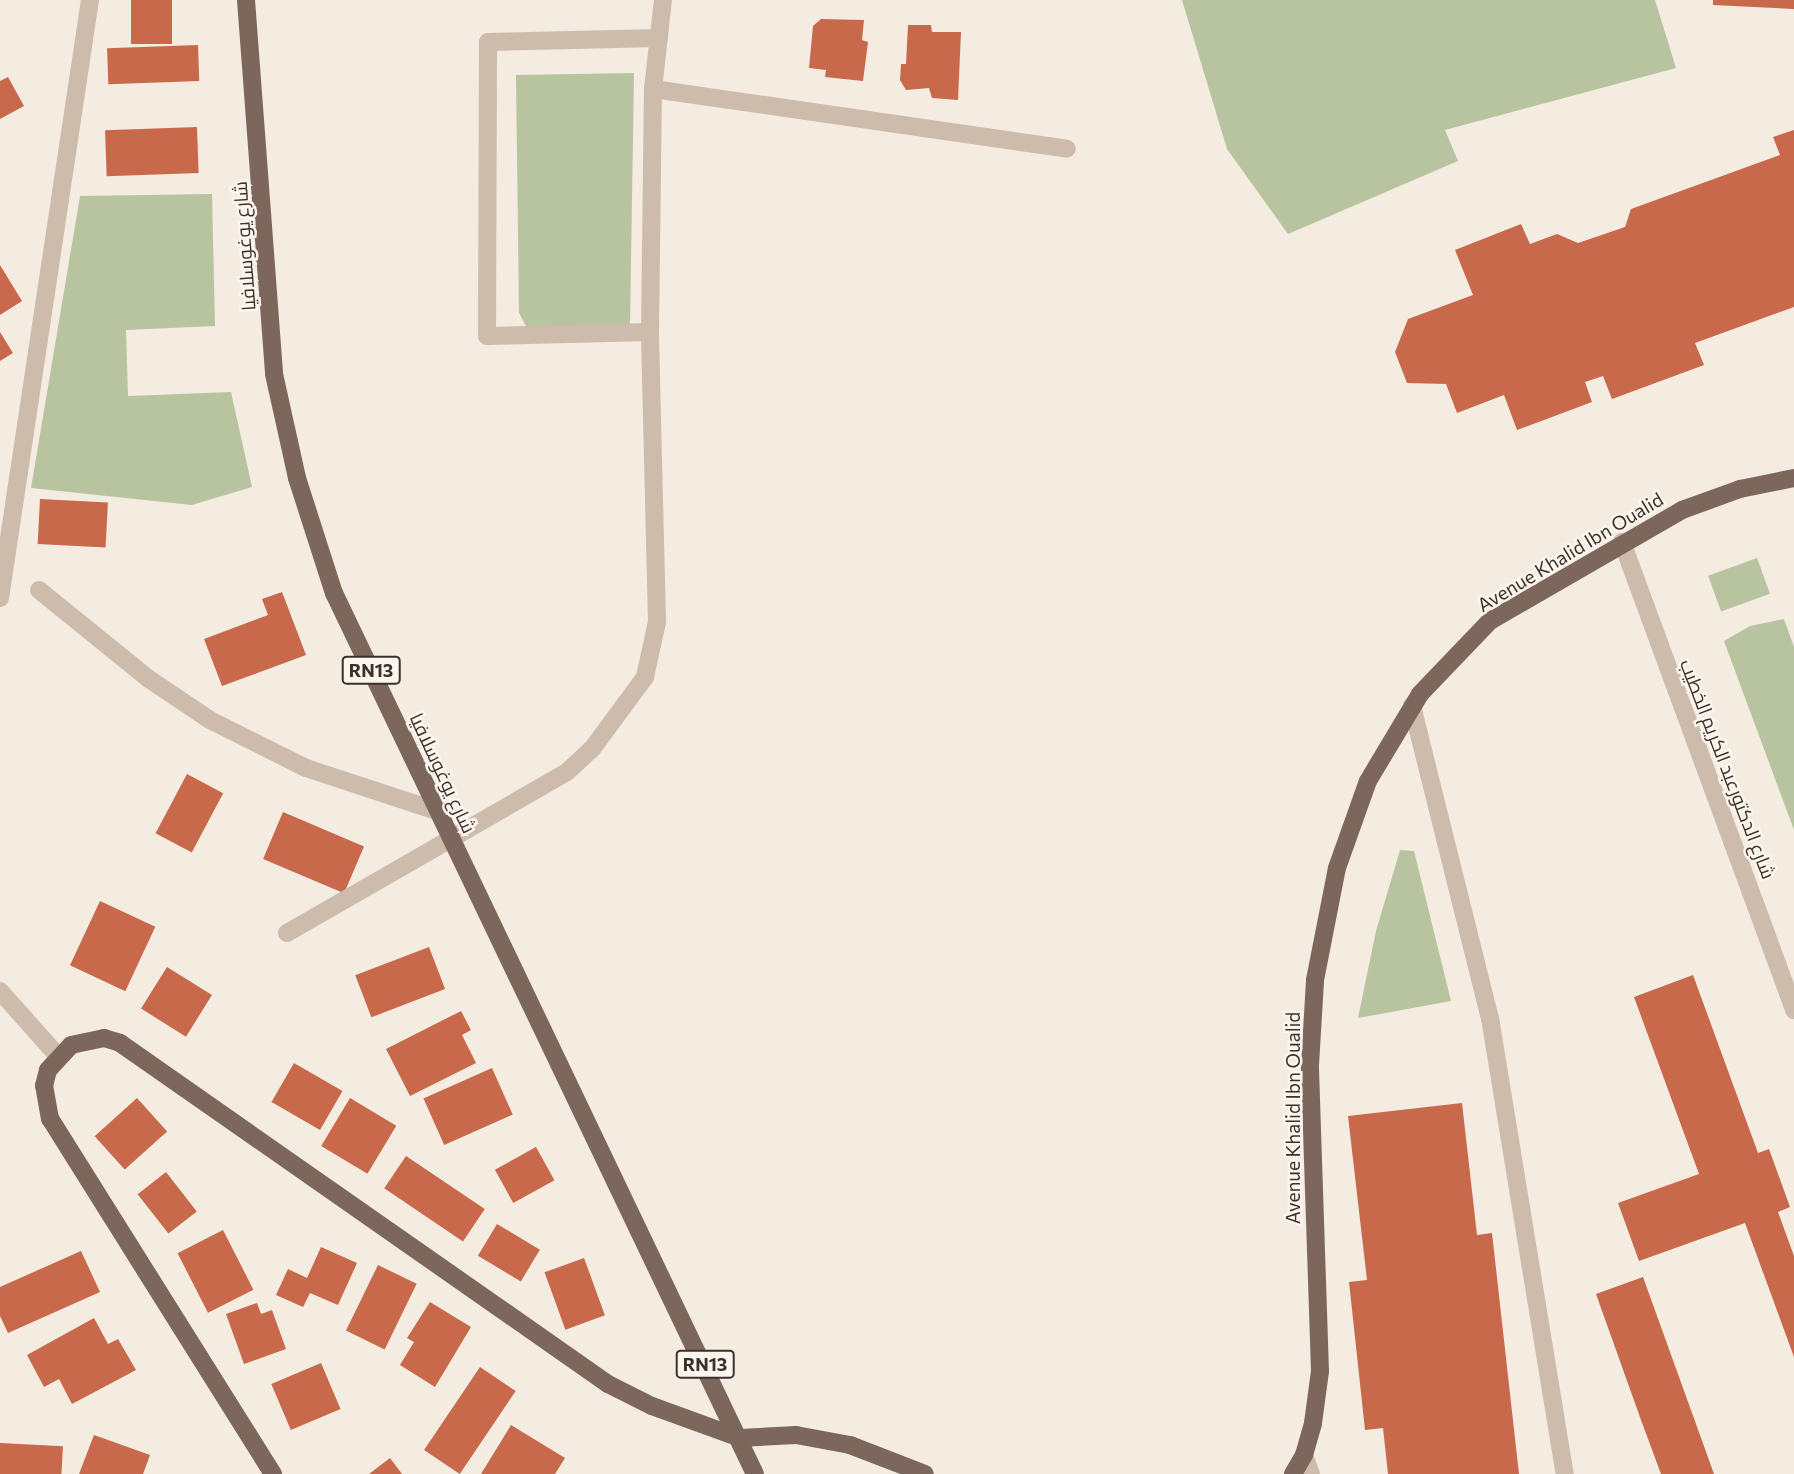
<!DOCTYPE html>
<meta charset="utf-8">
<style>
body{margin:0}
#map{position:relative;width:1794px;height:1474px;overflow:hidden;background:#f4ebe1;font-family:Commissioner,Cairo,sans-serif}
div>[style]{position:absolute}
.green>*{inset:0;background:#b8c4a0;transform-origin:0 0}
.building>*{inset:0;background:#c8694b;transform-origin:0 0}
.minor>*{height:18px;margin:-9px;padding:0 9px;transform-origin:9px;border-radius:9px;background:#cdbbac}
.major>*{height:18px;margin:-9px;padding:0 9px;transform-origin:9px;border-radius:9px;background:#7d675c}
span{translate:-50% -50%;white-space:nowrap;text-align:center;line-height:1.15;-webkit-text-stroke:5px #fbf5ee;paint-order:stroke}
.shield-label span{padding:2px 5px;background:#fbf5ee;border:2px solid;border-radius:5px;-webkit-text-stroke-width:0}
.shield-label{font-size:18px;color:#3b302b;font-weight:700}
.street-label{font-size:19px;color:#3b302b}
</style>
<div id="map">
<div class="green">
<i style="clip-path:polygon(1182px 0,1655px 0,1676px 68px,1445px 130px,1458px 161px,1288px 234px,1227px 149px)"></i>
<i style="clip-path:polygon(634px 73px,630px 326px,526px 326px,519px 313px,516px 75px)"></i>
<i style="clip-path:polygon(212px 194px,215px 326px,126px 330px,128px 396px,231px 392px,252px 487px,192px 505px,31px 488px,80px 196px)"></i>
<i style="left:1757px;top:558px;width:38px;height:52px;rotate:70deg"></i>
<i style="clip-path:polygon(1784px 619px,1794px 647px,1794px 830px,1724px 641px,1750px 626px)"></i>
<i style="clip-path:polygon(1400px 850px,1414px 851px,1451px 1001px,1358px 1018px,1376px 931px)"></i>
</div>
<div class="building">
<i style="left:131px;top:0;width:41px;height:44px"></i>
<i style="clip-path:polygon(1713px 0,1794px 0,1794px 9px,1713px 5px)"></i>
<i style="clip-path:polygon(821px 19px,864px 20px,862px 40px,868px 42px,863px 81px,825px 77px,826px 70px,809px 68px,813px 26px)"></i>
<i style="clip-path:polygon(908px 25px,931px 25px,932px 32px,961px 32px,958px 100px,932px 98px,929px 88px,906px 90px,900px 80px,901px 64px,906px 64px)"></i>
<i style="left:198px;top:45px;width:36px;height:91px;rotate:88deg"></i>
<i style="clip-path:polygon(8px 77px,24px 106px,0 119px,0 81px)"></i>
<i style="left:197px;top:127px;width:46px;height:92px;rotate:88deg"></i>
<i style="clip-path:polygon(1794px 130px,1794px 307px,1695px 343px,1704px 365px,1612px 399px,1603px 376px,1585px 382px,1592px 402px,1517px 430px,1504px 395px,1457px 413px,1446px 384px,1407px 383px,1395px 352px,1408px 319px,1473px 295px,1455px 250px,1521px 224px,1530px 244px,1557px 234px,1578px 243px,1625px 227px,1631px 209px,1780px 155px,1773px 137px)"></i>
<i style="clip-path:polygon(0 265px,22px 301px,0 315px)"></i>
<i style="clip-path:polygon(0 332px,13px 353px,0 361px)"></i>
<i style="left:40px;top:499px;width:68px;height:45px;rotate:3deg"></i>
<i style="clip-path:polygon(282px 592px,306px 655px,222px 686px,204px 639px,268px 615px,262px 599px)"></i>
<i style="left:187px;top:774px;width:41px;height:67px;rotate:28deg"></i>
<i style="left:283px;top:812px;width:88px;height:51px;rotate:23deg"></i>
<i style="left:100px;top:901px;width:61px;height:71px;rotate:25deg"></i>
<i style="left:429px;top:947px;width:45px;height:79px;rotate:69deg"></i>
<i style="left:167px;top:967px;width:53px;height:49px;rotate:32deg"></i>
<i style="clip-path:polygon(1693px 975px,1758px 1153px,1769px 1149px,1790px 1207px,1778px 1212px,1794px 1256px,1794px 1357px,1745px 1223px,1639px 1261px,1618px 1203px,1699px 1174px,1634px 997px)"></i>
<i style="clip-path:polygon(461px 1011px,471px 1030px,462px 1035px,476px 1063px,410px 1096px,386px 1049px)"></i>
<i style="left:294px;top:1063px;width:56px;height:45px;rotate:30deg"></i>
<i style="left:492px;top:1068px;width:51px;height:75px;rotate:66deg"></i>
<i style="left:137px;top:1098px;width:45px;height:57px;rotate:48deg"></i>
<i style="left:350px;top:1098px;width:54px;height:56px;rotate:31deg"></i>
<i style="clip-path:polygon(1462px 1103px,1477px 1235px,1492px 1233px,1519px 1474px,1388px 1474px,1383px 1428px,1365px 1430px,1349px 1282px,1367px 1280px,1348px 1116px)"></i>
<i style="left:536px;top:1147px;width:38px;height:47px;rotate:61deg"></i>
<i style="left:406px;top:1156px;width:95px;height:39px;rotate:34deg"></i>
<i style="left:166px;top:1172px;width:50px;height:36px;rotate:52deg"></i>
<i style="left:497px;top:1224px;width:50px;height:37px;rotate:31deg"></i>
<i style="left:223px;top:1230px;width:67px;height:51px;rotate:63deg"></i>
<i style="clip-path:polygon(321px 1247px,357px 1263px,338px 1305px,310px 1293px,303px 1307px,276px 1295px,288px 1269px,307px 1278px)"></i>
<i style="clip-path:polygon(81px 1251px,100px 1292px,8px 1333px,0 1316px,0 1287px)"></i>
<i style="left:584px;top:1258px;width:61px;height:42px;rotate:70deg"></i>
<i style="left:378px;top:1265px;width:43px;height:73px;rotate:26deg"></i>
<i style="clip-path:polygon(1643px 1277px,1714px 1474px,1661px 1474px,1641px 1420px,1596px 1294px)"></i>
<i style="clip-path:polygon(430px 1302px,471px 1327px,435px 1387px,400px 1365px,414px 1342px,407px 1338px)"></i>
<i style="clip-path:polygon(257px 1303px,261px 1314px,272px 1310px,286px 1349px,244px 1364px,226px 1314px)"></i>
<i style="clip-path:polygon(94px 1318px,108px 1344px,118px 1339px,136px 1370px,72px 1404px,59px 1379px,44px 1387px,27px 1355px)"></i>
<i style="left:321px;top:1363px;width:50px;height:54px;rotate:67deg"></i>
<i style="left:480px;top:1367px;width:43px;height:100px;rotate:34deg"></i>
<i style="clip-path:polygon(511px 1425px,565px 1458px,555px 1474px,481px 1474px)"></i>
<i style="clip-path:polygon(94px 1435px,150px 1455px,143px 1474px,79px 1474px)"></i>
<i style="left:0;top:1443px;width:63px;height:31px;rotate:3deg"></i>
<i style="clip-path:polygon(390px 1458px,402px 1474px,369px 1474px)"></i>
</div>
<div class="minor">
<i style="left:653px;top:89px;width:418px;rotate:8.2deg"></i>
<i style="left:650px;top:332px;width:163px;rotate:178.6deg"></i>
<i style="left:487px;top:336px;width:294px;rotate:-89.8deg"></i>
<i style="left:488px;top:42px;width:171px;rotate:-1.3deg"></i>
<i style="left:1622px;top:542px;width:499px;rotate:69.8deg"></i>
<i style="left:39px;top:590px;width:141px;rotate:39deg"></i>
<i style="left:149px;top:679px;width:73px;rotate:33.9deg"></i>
<i style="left:210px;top:720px;width:107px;rotate:26.6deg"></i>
<i style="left:306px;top:768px;width:138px;rotate:18.2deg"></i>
<i style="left:0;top:598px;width:605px;rotate:-81.44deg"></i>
<i style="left:1412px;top:706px;width:322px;rotate:76deg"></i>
<i style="left:1490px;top:1018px;width:462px;rotate:80.7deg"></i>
<i style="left:287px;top:933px;width:323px;rotate:-29.9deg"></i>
<i style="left:567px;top:772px;width:34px;rotate:-43deg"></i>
<i style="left:592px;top:749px;width:89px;rotate:-53.6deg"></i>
<i style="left:645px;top:677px;width:56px;rotate:-77.7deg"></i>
<i style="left:657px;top:622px;width:290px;rotate:-91.4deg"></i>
<i style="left:650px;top:332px;width:243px;rotate:-89.3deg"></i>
<i style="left:653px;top:89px;width:90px;rotate:-83.6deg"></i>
<i style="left:0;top:991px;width:87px;rotate:48.3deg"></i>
<i style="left:1304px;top:1455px;width:20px;rotate:70deg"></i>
</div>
<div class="major">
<i style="left:246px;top:0;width:375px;rotate:85.7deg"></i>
<i style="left:274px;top:374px;width:107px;rotate:77.5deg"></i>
<i style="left:297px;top:478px;width:121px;rotate:72.2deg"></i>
<i style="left:334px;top:593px;width:976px;rotate:64.46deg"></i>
<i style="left:273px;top:1474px;width:419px;rotate:-122.1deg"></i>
<i style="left:50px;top:1119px;width:34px;rotate:-100deg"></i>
<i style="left:44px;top:1086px;width:16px;rotate:-76deg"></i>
<i style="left:48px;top:1070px;width:34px;rotate:-47deg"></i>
<i style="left:71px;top:1045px;width:34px;rotate:-12deg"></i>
<i style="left:104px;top:1038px;width:17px;rotate:17deg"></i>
<i style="left:120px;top:1043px;width:595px;rotate:34.94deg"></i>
<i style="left:608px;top:1384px;width:49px;rotate:26.6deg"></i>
<i style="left:652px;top:1406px;width:94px;rotate:20deg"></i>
<i style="left:740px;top:1438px;width:56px;rotate:-3.1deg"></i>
<i style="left:796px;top:1435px;width:55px;rotate:10.5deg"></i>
<i style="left:850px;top:1445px;width:80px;rotate:21.1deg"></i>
<i style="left:1293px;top:1474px;width:22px;rotate:-60deg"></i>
<i style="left:1304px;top:1455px;width:33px;rotate:-74deg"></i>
<i style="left:1313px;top:1423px;width:52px;rotate:-82.3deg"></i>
<i style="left:1320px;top:1371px;width:306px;rotate:-91.9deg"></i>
<i style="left:1310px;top:1065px;width:85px;rotate:-86.6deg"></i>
<i style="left:1315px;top:980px;width:114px;rotate:-78.9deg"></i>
<i style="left:1337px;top:868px;width:92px;rotate:-70.4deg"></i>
<i style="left:1368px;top:781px;width:101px;rotate:-59.1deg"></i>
<i style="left:1420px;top:694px;width:101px;rotate:-46.2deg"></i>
<i style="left:1490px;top:621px;width:222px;rotate:-30deg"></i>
<i style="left:1682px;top:510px;width:62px;rotate:-19.9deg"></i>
<i style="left:1740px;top:489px;width:55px;rotate:-11.5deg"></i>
</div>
<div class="shield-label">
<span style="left:371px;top:670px">RN13</span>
<span style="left:705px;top:1364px">RN13</span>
</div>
<div class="street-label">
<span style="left:244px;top:246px;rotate:-94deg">شارع يوغوسلافيا</span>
<span style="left:1570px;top:552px;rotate:-31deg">Avenue Khalid Ibn Oualid</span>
<span style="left:1728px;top:769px;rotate:69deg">شارع الدكتورعبد الكريم الخطيب</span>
<span style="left:443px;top:773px;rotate:65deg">شارع يوغوسلافيا</span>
<span style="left:1293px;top:1118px;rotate:-90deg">Avenue Khalid Ibn Oualid</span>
</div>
</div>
